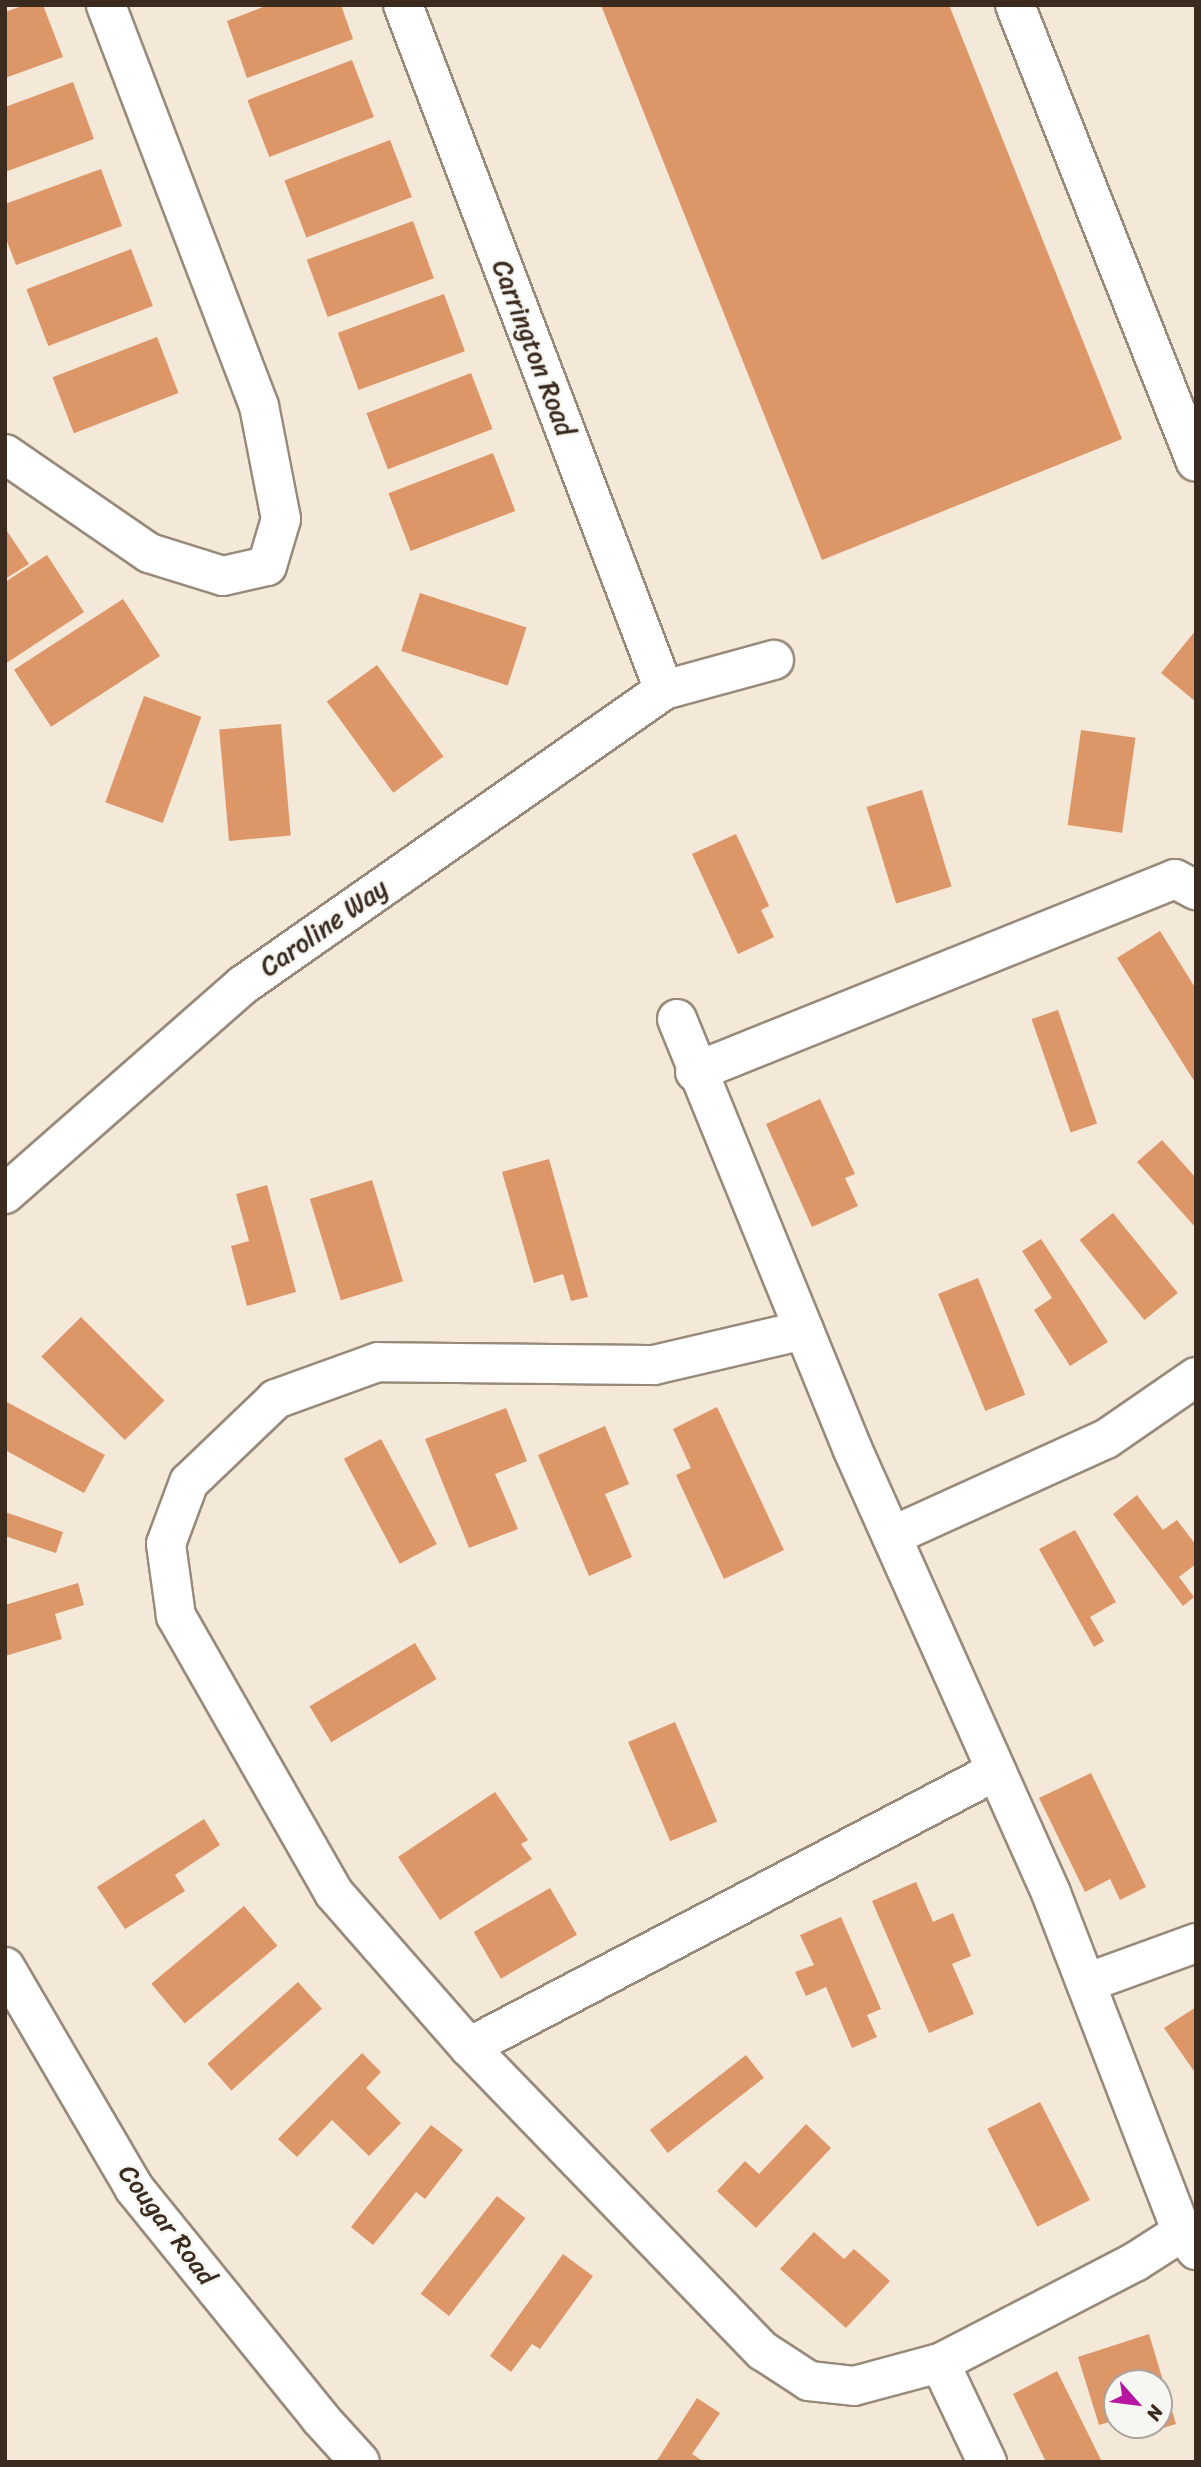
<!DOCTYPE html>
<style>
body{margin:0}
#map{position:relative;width:1201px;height:2467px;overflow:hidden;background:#f4e9d8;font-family:Sriracha,sans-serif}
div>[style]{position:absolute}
.building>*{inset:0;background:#dc9667;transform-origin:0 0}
.roads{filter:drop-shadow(2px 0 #988a7b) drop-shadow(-2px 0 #988a7b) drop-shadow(0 2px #988a7b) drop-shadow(0 -2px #988a7b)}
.minor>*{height:38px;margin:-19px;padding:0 19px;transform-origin:19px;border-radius:19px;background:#fff}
span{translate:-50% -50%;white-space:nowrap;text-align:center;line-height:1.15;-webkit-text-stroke:5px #f6f6f2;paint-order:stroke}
.street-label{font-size:26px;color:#3b2a1e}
.frame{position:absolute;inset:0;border:7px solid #3b2a1e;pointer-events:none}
.north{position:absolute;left:1103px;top:2369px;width:70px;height:70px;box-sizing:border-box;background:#f6f6f2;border:2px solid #aba49d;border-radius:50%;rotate:118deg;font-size:19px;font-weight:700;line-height:28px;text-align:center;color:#3b2a1e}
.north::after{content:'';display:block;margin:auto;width:24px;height:32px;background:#b5179e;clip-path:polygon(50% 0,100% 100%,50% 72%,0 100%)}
</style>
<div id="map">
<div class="building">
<i style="clip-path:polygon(25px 5px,43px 5px,63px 57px,5px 78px,5px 12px)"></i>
<i style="clip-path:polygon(268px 5px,341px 5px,353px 39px,247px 78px,227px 21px)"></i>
<i style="clip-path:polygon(601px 5px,949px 5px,1122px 439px,822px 560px)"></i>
<i style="left:352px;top:60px;width:61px;height:112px;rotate:69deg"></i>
<i style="clip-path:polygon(73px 82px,94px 139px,5px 172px,5px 107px)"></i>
<i style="left:390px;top:140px;width:61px;height:113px;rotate:69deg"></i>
<i style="clip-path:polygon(101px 169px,122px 226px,16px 265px,5px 236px,5px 204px)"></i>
<i style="left:413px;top:221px;width:61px;height:113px;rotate:70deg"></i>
<i style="left:131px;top:249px;width:61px;height:112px;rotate:69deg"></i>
<i style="left:444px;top:294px;width:61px;height:113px;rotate:70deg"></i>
<i style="left:157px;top:337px;width:60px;height:112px;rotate:69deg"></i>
<i style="left:471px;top:373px;width:60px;height:112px;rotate:69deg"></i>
<i style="left:493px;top:453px;width:62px;height:112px;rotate:69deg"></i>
<i style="clip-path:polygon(5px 528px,29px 564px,5px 579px)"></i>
<i style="clip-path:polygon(47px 555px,84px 612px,5px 664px,5px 582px)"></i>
<i style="left:420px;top:593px;width:112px;height:61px;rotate:18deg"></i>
<i style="left:123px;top:599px;width:68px;height:130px;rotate:57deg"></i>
<i style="clip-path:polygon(1196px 630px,1196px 702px,1161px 673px)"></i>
<i style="left:377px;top:665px;width:113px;height:62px;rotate:54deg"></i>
<i style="left:144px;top:696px;width:61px;height:113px;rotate:20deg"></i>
<i style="left:281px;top:724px;width:112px;height:62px;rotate:85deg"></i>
<i style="left:1081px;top:730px;width:55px;height:96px;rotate:8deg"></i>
<i style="left:922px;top:790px;width:101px;height:58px;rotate:73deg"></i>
<i style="clip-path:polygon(736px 834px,769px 906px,761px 910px,774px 937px,738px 954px,692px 854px)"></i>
<i style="clip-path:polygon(1160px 931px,1196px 989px,1196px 1084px,1117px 958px)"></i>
<i style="left:1058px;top:1010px;width:120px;height:28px;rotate:71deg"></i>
<i style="clip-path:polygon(820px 1099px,855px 1174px,845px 1178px,858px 1206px,812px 1227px,766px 1124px)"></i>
<i style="clip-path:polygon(1162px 1140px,1196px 1178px,1196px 1228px,1137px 1162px)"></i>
<i style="clip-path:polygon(549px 1159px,588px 1297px,571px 1301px,563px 1274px,534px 1283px,502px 1172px)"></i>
<i style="left:372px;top:1180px;width:106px;height:65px;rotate:73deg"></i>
<i style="clip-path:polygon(267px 1185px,296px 1292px,247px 1306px,231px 1246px,249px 1241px,236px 1194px)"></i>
<i style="left:1113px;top:1213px;width:103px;height:43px;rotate:51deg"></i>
<i style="clip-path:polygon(1041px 1239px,1108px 1342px,1070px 1366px,1034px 1310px,1052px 1298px,1022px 1251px)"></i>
<i style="left:978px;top:1278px;width:126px;height:43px;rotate:68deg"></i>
<i style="left:81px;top:1317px;width:118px;height:56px;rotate:45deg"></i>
<i style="clip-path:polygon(5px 1401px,105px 1455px,84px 1493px,5px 1450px)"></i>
<i style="clip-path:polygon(717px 1407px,784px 1550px,724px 1579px,676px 1475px,691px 1468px,673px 1429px)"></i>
<i style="clip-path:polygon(506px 1408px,527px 1461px,495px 1474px,518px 1529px,469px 1548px,425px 1439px)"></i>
<i style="clip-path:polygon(605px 1426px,629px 1484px,605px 1494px,632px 1557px,589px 1576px,538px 1455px)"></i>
<i style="left:381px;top:1439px;width:119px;height:42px;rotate:62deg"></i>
<i style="clip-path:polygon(1137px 1495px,1163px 1530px,1177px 1520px,1196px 1545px,1196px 1564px,1179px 1577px,1194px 1597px,1183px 1606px,1113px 1514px)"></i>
<i style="clip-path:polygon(5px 1512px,63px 1532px,56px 1553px,5px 1536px)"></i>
<i style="clip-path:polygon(1075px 1530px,1116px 1602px,1090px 1617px,1104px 1641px,1094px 1647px,1039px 1549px)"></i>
<i style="clip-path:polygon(78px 1583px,84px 1605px,55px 1614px,62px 1639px,5px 1656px,5px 1605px)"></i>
<i style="left:415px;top:1643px;width:42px;height:123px;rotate:59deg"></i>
<i style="left:675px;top:1722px;width:108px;height:51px;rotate:67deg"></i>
<i style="clip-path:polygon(1091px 1773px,1146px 1887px,1120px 1900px,1110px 1879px,1085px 1892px,1039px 1798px)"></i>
<i style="clip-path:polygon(495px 1792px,528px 1840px,521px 1844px,532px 1859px,440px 1920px,398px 1857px)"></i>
<i style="clip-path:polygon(204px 1819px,220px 1845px,175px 1875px,185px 1891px,125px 1929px,97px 1887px)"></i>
<i style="clip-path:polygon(916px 1882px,933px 1922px,953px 1913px,971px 1956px,952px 1964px,974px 2014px,929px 2033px,872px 1901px)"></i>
<i style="left:550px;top:1888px;width:54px;height:88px;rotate:60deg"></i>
<i style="left:244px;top:1906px;width:52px;height:121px;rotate:50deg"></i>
<i style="clip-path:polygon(841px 1917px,881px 2009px,867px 2015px,877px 2037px,852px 2048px,826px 1987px,806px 1996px,795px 1972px,814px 1965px,800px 1935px)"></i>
<i style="left:298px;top:1982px;width:36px;height:122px;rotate:48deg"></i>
<i style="clip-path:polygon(1196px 2007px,1196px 2074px,1164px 2028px)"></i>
<i style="clip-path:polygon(362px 2053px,381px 2072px,366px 2088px,401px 2123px,369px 2156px,332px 2120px,297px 2157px,278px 2139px)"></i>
<i style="left:746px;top:2055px;width:29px;height:122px;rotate:52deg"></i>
<i style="left:1040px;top:2102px;width:110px;height:59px;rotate:63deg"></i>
<i style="clip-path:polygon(806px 2124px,831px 2148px,756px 2228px,717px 2191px,745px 2161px,759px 2174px)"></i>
<i style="clip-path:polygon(431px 2125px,463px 2150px,425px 2199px,416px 2192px,373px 2245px,351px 2227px)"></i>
<i style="left:497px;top:2196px;width:36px;height:124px;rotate:38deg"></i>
<i style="clip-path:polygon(814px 2232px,844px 2259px,854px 2249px,890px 2281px,846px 2328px,780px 2269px)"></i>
<i style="clip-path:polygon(563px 2254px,593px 2276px,540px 2349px,532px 2344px,511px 2372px,490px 2356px)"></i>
<i style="clip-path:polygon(1149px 2334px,1176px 2424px,1130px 2438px,1126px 2425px,1159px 2425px,1159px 2383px,1117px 2383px,1117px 2420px,1099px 2425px,1078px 2357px)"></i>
<i style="clip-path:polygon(1057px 2371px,1102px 2462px,1046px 2462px,1013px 2394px)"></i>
<i style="clip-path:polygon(697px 2398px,720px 2413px,692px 2454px,704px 2462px,656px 2462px)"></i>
</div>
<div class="roads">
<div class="minor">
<i style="left:403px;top:5px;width:733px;rotate:69.14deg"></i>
<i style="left:1015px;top:5px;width:491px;rotate:68.4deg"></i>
<i style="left:5px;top:454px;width:175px;rotate:34.5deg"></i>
<i style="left:149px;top:553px;width:77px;rotate:17.3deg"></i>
<i style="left:223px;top:576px;width:45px;rotate:-12.8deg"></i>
<i style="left:267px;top:566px;width:49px;rotate:-73.4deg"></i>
<i style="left:281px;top:519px;width:115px;rotate:-101deg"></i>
<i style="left:259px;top:406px;width:429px;rotate:-110.9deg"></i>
<i style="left:677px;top:1019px;width:463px;rotate:67.8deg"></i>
<i style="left:852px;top:1448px;width:487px;rotate:65.9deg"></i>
<i style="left:1051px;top:1893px;width:363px;rotate:68.9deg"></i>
<i style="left:1182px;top:2232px;width:23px;rotate:52deg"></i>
<i style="left:695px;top:1072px;width:517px;rotate:-21.9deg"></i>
<i style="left:1175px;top:879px;width:24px;rotate:28deg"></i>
<i style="left:5px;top:1194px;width:317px;rotate:-41.3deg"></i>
<i style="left:243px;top:985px;width:514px;rotate:-35.02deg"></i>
<i style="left:664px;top:690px;width:114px;rotate:-15.3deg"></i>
<i style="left:804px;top:1330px;width:154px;rotate:166.9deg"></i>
<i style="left:654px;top:1365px;width:276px;rotate:-179.4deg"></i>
<i style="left:378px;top:1362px;width:109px;rotate:160.1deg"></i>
<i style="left:276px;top:1399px;width:120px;rotate:136.3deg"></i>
<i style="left:189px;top:1482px;width:66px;rotate:110.4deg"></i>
<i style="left:166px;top:1544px;width:73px;rotate:82.1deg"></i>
<i style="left:176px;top:1616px;width:319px;rotate:60.3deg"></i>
<i style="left:334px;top:1893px;width:205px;rotate:48.8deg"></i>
<i style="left:469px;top:2047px;width:423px;rotate:46deg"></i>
<i style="left:763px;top:2351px;width:55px;rotate:33.1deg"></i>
<i style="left:809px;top:2381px;width:45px;rotate:6.3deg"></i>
<i style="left:854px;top:2386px;width:89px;rotate:-15deg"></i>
<i style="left:940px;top:2363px;width:110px;rotate:64.6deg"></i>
<i style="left:892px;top:1536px;width:235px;rotate:-24.4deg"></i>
<i style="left:1106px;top:1439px;width:109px;rotate:-34.6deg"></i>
<i style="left:5px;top:1967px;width:256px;rotate:59.7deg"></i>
<i style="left:134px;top:2188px;width:296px;rotate:51deg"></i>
<i style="left:320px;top:2418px;width:59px;rotate:47.7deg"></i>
<i style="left:1086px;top:1983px;width:117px;rotate:-20deg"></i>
<i style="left:469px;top:2047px;width:595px;rotate:-27.64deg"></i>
<i style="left:940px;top:2363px;width:220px;rotate:-27.4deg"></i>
<i style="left:1135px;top:2262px;width:56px;rotate:-32.6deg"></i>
</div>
</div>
<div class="street-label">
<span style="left:533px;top:348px;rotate:69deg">Carrington Road</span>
<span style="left:324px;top:928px;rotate:-35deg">Caroline Way</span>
<span style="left:167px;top:2225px;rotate:53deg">Cougar Road</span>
</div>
<div class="frame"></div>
<div class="north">N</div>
</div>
